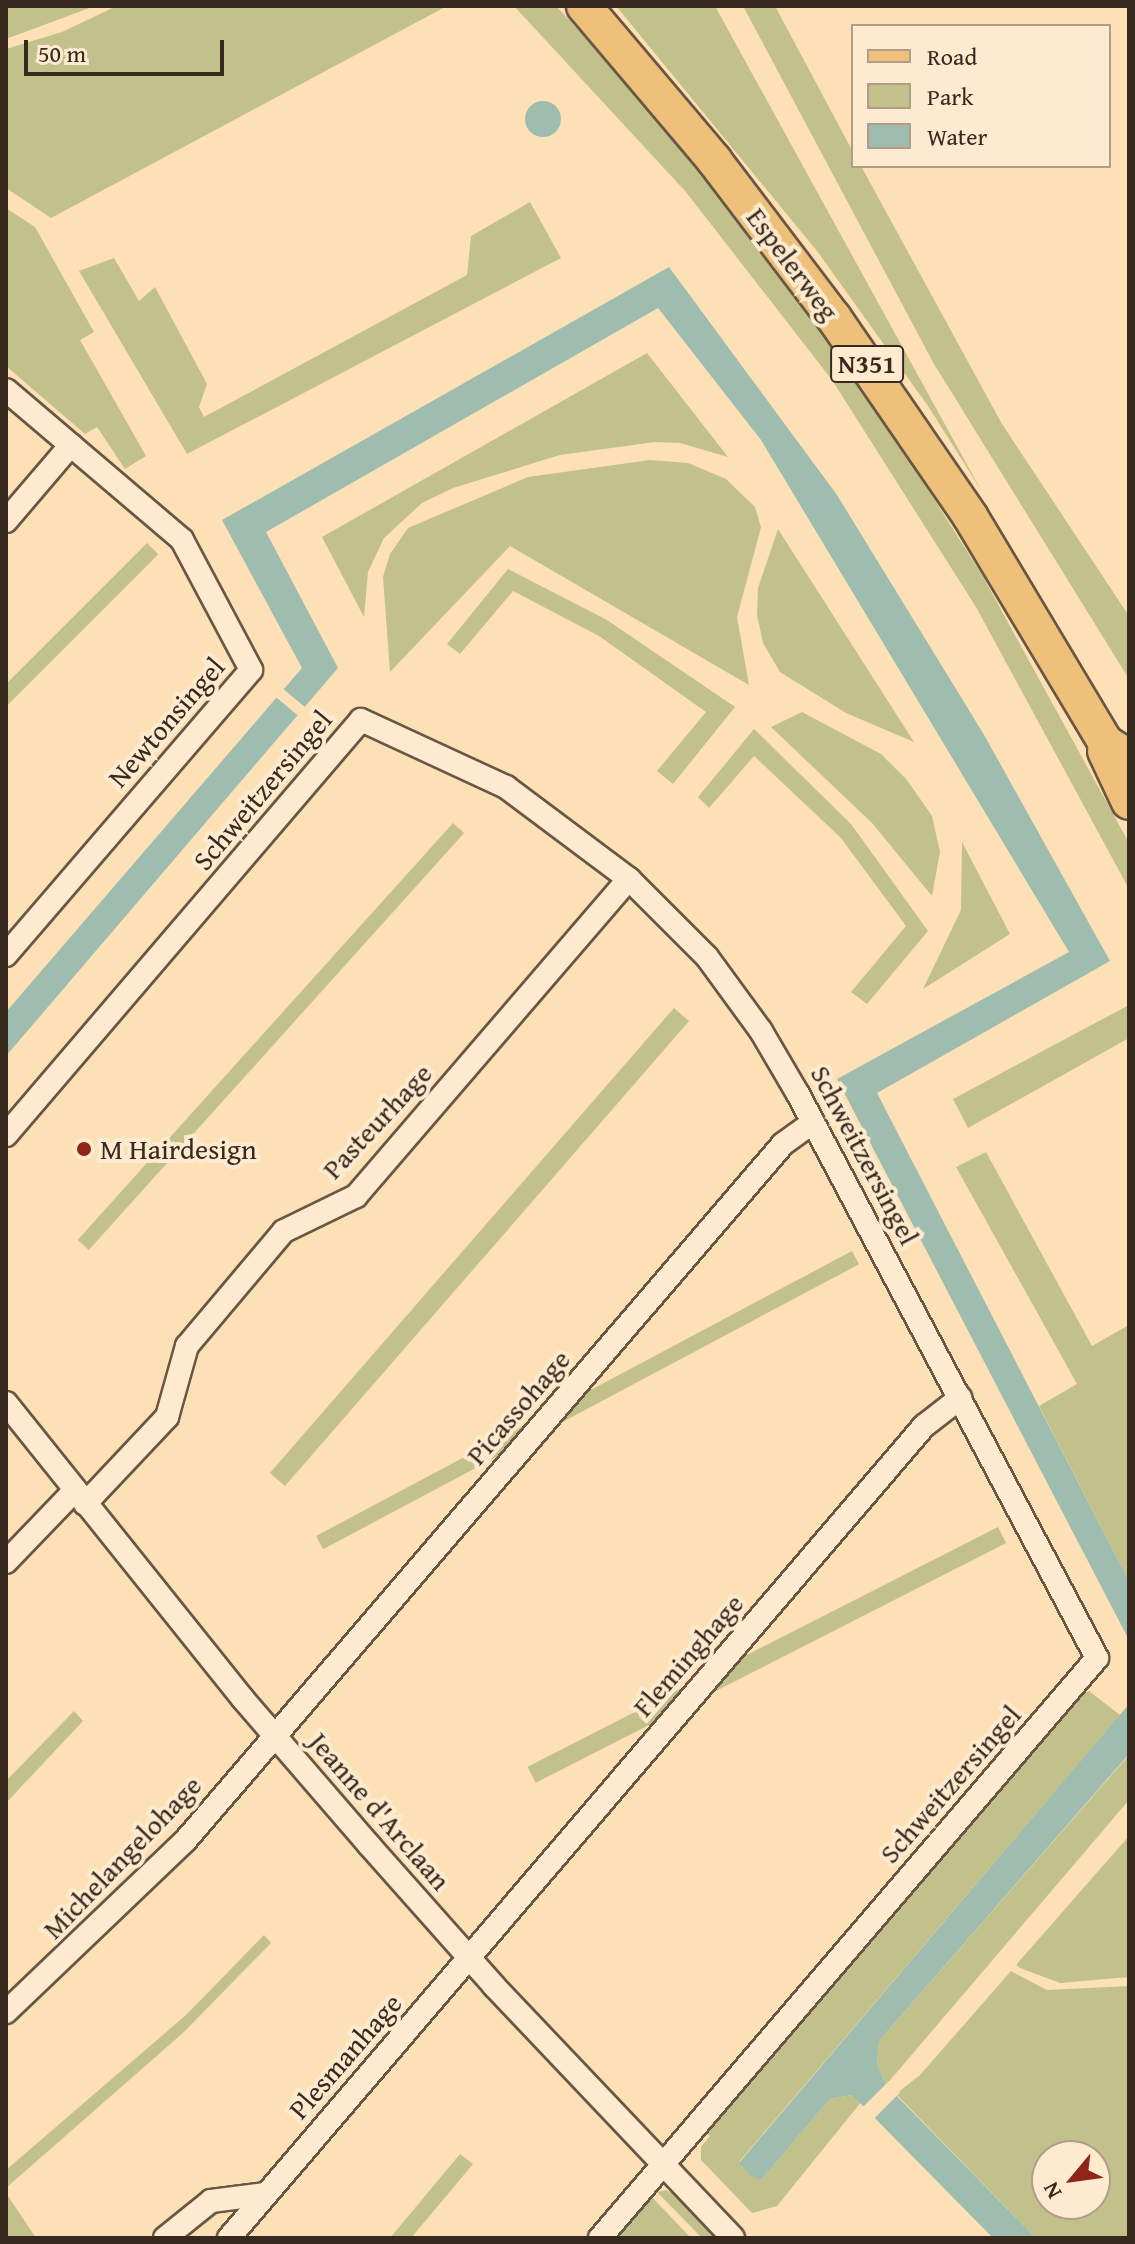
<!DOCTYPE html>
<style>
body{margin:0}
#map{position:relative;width:1135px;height:2244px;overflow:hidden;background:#fde0b5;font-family:"Gentium Book Plus",serif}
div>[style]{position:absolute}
.green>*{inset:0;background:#c3c18b;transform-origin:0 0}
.water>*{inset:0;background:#9fbdae}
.round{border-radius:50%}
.pier>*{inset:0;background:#fde0b5;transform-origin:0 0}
.roads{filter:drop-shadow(2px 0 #695744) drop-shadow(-2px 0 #695744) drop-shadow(0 2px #695744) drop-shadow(0 -2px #695744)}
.street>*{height:22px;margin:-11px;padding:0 11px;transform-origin:11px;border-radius:11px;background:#feebcf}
.primary>*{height:34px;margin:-17px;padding:0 17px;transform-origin:17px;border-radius:17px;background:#eec07a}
.dots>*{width:22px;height:22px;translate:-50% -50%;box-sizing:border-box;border:4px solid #feebcf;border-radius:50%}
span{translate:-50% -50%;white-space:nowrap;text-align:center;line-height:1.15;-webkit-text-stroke:8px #feebcf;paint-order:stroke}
.shield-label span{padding:2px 6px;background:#feebcf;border:2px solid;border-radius:6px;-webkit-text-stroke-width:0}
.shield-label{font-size:26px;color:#38291f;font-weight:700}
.street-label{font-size:28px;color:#38291f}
.poi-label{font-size:28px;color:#38291f}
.left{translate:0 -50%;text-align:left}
.frame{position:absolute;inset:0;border:8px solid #38291f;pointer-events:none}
.legend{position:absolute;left:851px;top:24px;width:260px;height:144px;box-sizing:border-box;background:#feebcf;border:2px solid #af9d89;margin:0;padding:10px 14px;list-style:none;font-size:24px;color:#38291f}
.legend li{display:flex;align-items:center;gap:16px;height:40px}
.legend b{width:40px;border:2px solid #af9d89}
.north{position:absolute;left:1031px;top:2140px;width:80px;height:80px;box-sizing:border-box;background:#feebcf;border:2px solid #af9d89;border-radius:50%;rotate:241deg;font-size:22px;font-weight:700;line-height:32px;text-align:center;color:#38291f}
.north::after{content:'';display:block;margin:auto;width:28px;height:36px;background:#8f2418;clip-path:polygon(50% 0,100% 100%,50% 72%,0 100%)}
.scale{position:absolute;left:24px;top:40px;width:200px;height:36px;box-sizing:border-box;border:4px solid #38291f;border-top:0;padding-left:10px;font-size:24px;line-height:28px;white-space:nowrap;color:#38291f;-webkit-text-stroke:6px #feebcf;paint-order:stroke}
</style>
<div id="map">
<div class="green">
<i style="clip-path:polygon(6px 6px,95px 6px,6px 39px)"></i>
<i style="clip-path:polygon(117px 6px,447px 6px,51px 218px,6px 188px,6px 49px,62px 32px)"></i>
<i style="clip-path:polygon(514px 6px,556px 6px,602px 55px,726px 201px,871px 399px,982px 575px,1129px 843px,1129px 889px,976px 607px,832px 380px,686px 192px)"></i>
<i style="clip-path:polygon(616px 6px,715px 6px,981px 490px,928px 406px,817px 251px)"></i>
<i style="clip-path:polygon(743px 6px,775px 6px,853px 152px,853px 166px,861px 166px,1002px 424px,1129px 616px,1129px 679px,934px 364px)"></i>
<i style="clip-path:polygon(530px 202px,561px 258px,187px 454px,79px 271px,114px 258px,139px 301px,155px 287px,207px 384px,199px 407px,204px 417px,467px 275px,471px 236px)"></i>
<i style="clip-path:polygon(6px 208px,35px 227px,94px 332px,80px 340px,146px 456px,125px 469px,97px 427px,85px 434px,6px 366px)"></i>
<i style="clip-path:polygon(647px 353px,728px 457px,680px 443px,655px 442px,560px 455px,453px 488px,422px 503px,384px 538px,368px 572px,364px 617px,322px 537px)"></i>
<i style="clip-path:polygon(650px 460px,688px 463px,726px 479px,755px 507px,761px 527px,737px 617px,749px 685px,510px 546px,390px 672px,383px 577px,390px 554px,408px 528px,528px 477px)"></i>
<i style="clip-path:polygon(778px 529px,914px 742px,846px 713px,780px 672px,763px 643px,757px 615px,758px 588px)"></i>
<i style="left:147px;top:543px;width:16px;height:218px;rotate:45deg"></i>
<i style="clip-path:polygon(508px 569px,607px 620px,735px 707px,673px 784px,657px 771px,706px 712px,599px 636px,513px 591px,460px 654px,447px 644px)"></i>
<i style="clip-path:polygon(802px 712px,881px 754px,907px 780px,932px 816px,940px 852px,932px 896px,872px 823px,771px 727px)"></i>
<i style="clip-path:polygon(754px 729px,851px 824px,928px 931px,867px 1004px,851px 992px,906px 926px,841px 838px,754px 756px,709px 808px,698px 797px)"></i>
<i style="left:453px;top:823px;width:15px;height:561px;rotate:42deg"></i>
<i style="clip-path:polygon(962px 842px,1010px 934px,923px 989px,961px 910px)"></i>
<i style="clip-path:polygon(1129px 1005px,1129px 1038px,968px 1128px,953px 1099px)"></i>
<i style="left:674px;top:1008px;width:20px;height:616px;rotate:41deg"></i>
<i style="clip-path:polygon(986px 1152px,1092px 1346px,1129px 1325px,1129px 1581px,1039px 1406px,1077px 1384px,956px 1167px)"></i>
<i style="left:852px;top:1251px;width:15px;height:607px;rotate:62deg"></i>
<i style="left:998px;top:1527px;width:18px;height:528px;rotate:63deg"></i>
<i style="clip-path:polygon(1089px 1691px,1120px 1715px,739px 2162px,761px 2180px,830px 2099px,852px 2095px,862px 2101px,777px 2206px,752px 2213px,701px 2160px,701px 2147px,710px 2136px,704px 2131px,1079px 1695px)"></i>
<i style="clip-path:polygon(74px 1711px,83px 1721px,6px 1803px,6px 1781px)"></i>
<i style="clip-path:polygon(1129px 1755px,1129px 1800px,886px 2085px,877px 2064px,879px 2041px)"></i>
<i style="clip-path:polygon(1129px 1836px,1129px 1977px,1060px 1983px,1020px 1968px,1016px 1965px)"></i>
<i style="clip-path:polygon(264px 1935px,271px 1943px,184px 2032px,6px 2188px,6px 2170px,186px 2015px)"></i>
<i style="clip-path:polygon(evenodd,1011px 1971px,1047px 1990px,1129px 1986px,1129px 2238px,1036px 2238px,896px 2094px,920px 2075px,1011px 1971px,1047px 2156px,1095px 2156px,1095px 2204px,1047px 2204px,1047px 2156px)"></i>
<i style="clip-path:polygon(460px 2154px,473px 2164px,411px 2238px,390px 2238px)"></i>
<i style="clip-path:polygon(666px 2190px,673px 2194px,719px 2238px,702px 2238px,657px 2192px)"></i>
<i style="clip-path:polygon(6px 2193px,36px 2238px,6px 2238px)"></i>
<i style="clip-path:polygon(650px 2195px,691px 2238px,613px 2238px)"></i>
</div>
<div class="water">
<i class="round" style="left:525px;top:101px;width:36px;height:36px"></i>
<i style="clip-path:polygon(669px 267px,837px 495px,983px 733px,1110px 961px,877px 1093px,1129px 1581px,1129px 1640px,837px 1079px,1069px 952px,761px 440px,658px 308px,266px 532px,338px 668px,6px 1056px,6px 1012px,302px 668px,222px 520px)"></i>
<i style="clip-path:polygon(1129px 1704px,1129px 1754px,879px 2041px,877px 2064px,886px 2085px,1036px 2238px,993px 2238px,852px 2095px,830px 2099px,761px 2180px,751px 2176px,739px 2163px)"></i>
</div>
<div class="pier">
<i style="left:281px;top:687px;width:35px;height:11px;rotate:40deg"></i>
<i style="left:889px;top:2081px;width:16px;height:38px;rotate:45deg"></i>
</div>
<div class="roads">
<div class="street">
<i style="left:6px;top:390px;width:231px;rotate:40.4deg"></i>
<i style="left:182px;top:540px;width:147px;rotate:62deg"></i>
<i style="left:251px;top:670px;width:376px;rotate:130.7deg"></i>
<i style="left:6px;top:521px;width:100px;rotate:-49.5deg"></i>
<i style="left:6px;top:1135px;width:546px;rotate:-49.46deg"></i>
<i style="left:361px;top:720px;width:160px;rotate:24.8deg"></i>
<i style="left:506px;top:787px;width:154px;rotate:36.8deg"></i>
<i style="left:629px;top:879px;width:110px;rotate:45deg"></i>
<i style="left:707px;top:957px;width:92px;rotate:53.9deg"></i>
<i style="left:761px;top:1031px;width:73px;rotate:59.6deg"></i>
<i style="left:798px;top:1094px;width:638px;rotate:62.07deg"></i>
<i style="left:1097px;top:1658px;width:764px;rotate:130.59deg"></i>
<i style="left:6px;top:1403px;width:379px;rotate:51.3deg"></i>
<i style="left:243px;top:1699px;width:193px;rotate:49.2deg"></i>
<i style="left:369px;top:1845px;width:188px;rotate:48.4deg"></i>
<i style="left:494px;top:1986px;width:347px;rotate:46.5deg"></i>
<i style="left:85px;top:1504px;width:120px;rotate:-46.7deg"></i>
<i style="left:167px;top:1417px;width:74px;rotate:-74.3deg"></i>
<i style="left:187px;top:1346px;width:150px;rotate:-49.9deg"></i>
<i style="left:284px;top:1231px;width:80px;rotate:-25.9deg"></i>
<i style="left:356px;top:1196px;width:418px;rotate:-49.3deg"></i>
<i style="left:6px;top:1562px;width:98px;rotate:-46.2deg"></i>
<i style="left:6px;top:2012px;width:248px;rotate:-43.7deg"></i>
<i style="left:185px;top:1841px;width:918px;rotate:-49.37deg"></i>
<i style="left:783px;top:1144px;width:37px;rotate:-36deg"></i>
<i style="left:165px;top:2238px;width:59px;rotate:-38.8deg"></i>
<i style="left:211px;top:2201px;width:55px;rotate:-7.3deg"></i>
<i style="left:229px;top:2238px;width:1069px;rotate:-49.44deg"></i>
<i style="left:924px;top:1426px;width:46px;rotate:-37.9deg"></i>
</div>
<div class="primary">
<i style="left:584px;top:6px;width:202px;rotate:49.8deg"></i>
<i style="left:714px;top:160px;width:198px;rotate:52.8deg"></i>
<i style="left:834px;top:318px;width:240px;rotate:55.5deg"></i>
<i style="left:970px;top:516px;width:263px;rotate:59.1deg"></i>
<i style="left:1105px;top:742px;width:17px;rotate:33deg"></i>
<i style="left:1119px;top:751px;width:20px;rotate:60deg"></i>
<i style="left:1105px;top:751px;width:56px;rotate:64.8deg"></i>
</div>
</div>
<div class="dots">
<i style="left:84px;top:1149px;background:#8f2418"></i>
</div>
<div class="shield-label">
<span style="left:867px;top:364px">N351</span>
</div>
<div class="street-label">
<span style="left:793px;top:264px;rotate:53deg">Espelerweg</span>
<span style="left:166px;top:722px;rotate:-49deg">Newtonsingel</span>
<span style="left:262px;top:790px;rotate:-50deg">Schweitzersingel</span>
<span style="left:377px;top:1121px;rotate:-47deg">Pasteurhage</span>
<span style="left:865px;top:1155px;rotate:62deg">Schweitzersingel</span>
<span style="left:518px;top:1407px;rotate:-49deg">Picassohage</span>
<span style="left:688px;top:1655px;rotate:-49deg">Fleminghage</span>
<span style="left:950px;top:1784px;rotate:-49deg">Schweitzersingel</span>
<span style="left:380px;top:1811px;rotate:49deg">Jeanne d'Arclaan</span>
<span style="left:122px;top:1857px;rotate:-46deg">Michelangelohage</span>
<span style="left:345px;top:2056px;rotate:-49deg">Plesmanhage</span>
</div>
<div class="poi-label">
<span class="left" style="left:100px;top:1149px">M Hairdesign</span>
</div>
<div class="frame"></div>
<ul class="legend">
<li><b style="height:10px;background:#eec07a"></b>Road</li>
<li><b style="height:22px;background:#c3c18b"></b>Park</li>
<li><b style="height:22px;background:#9fbdae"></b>Water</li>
</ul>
<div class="north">N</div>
<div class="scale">50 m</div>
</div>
